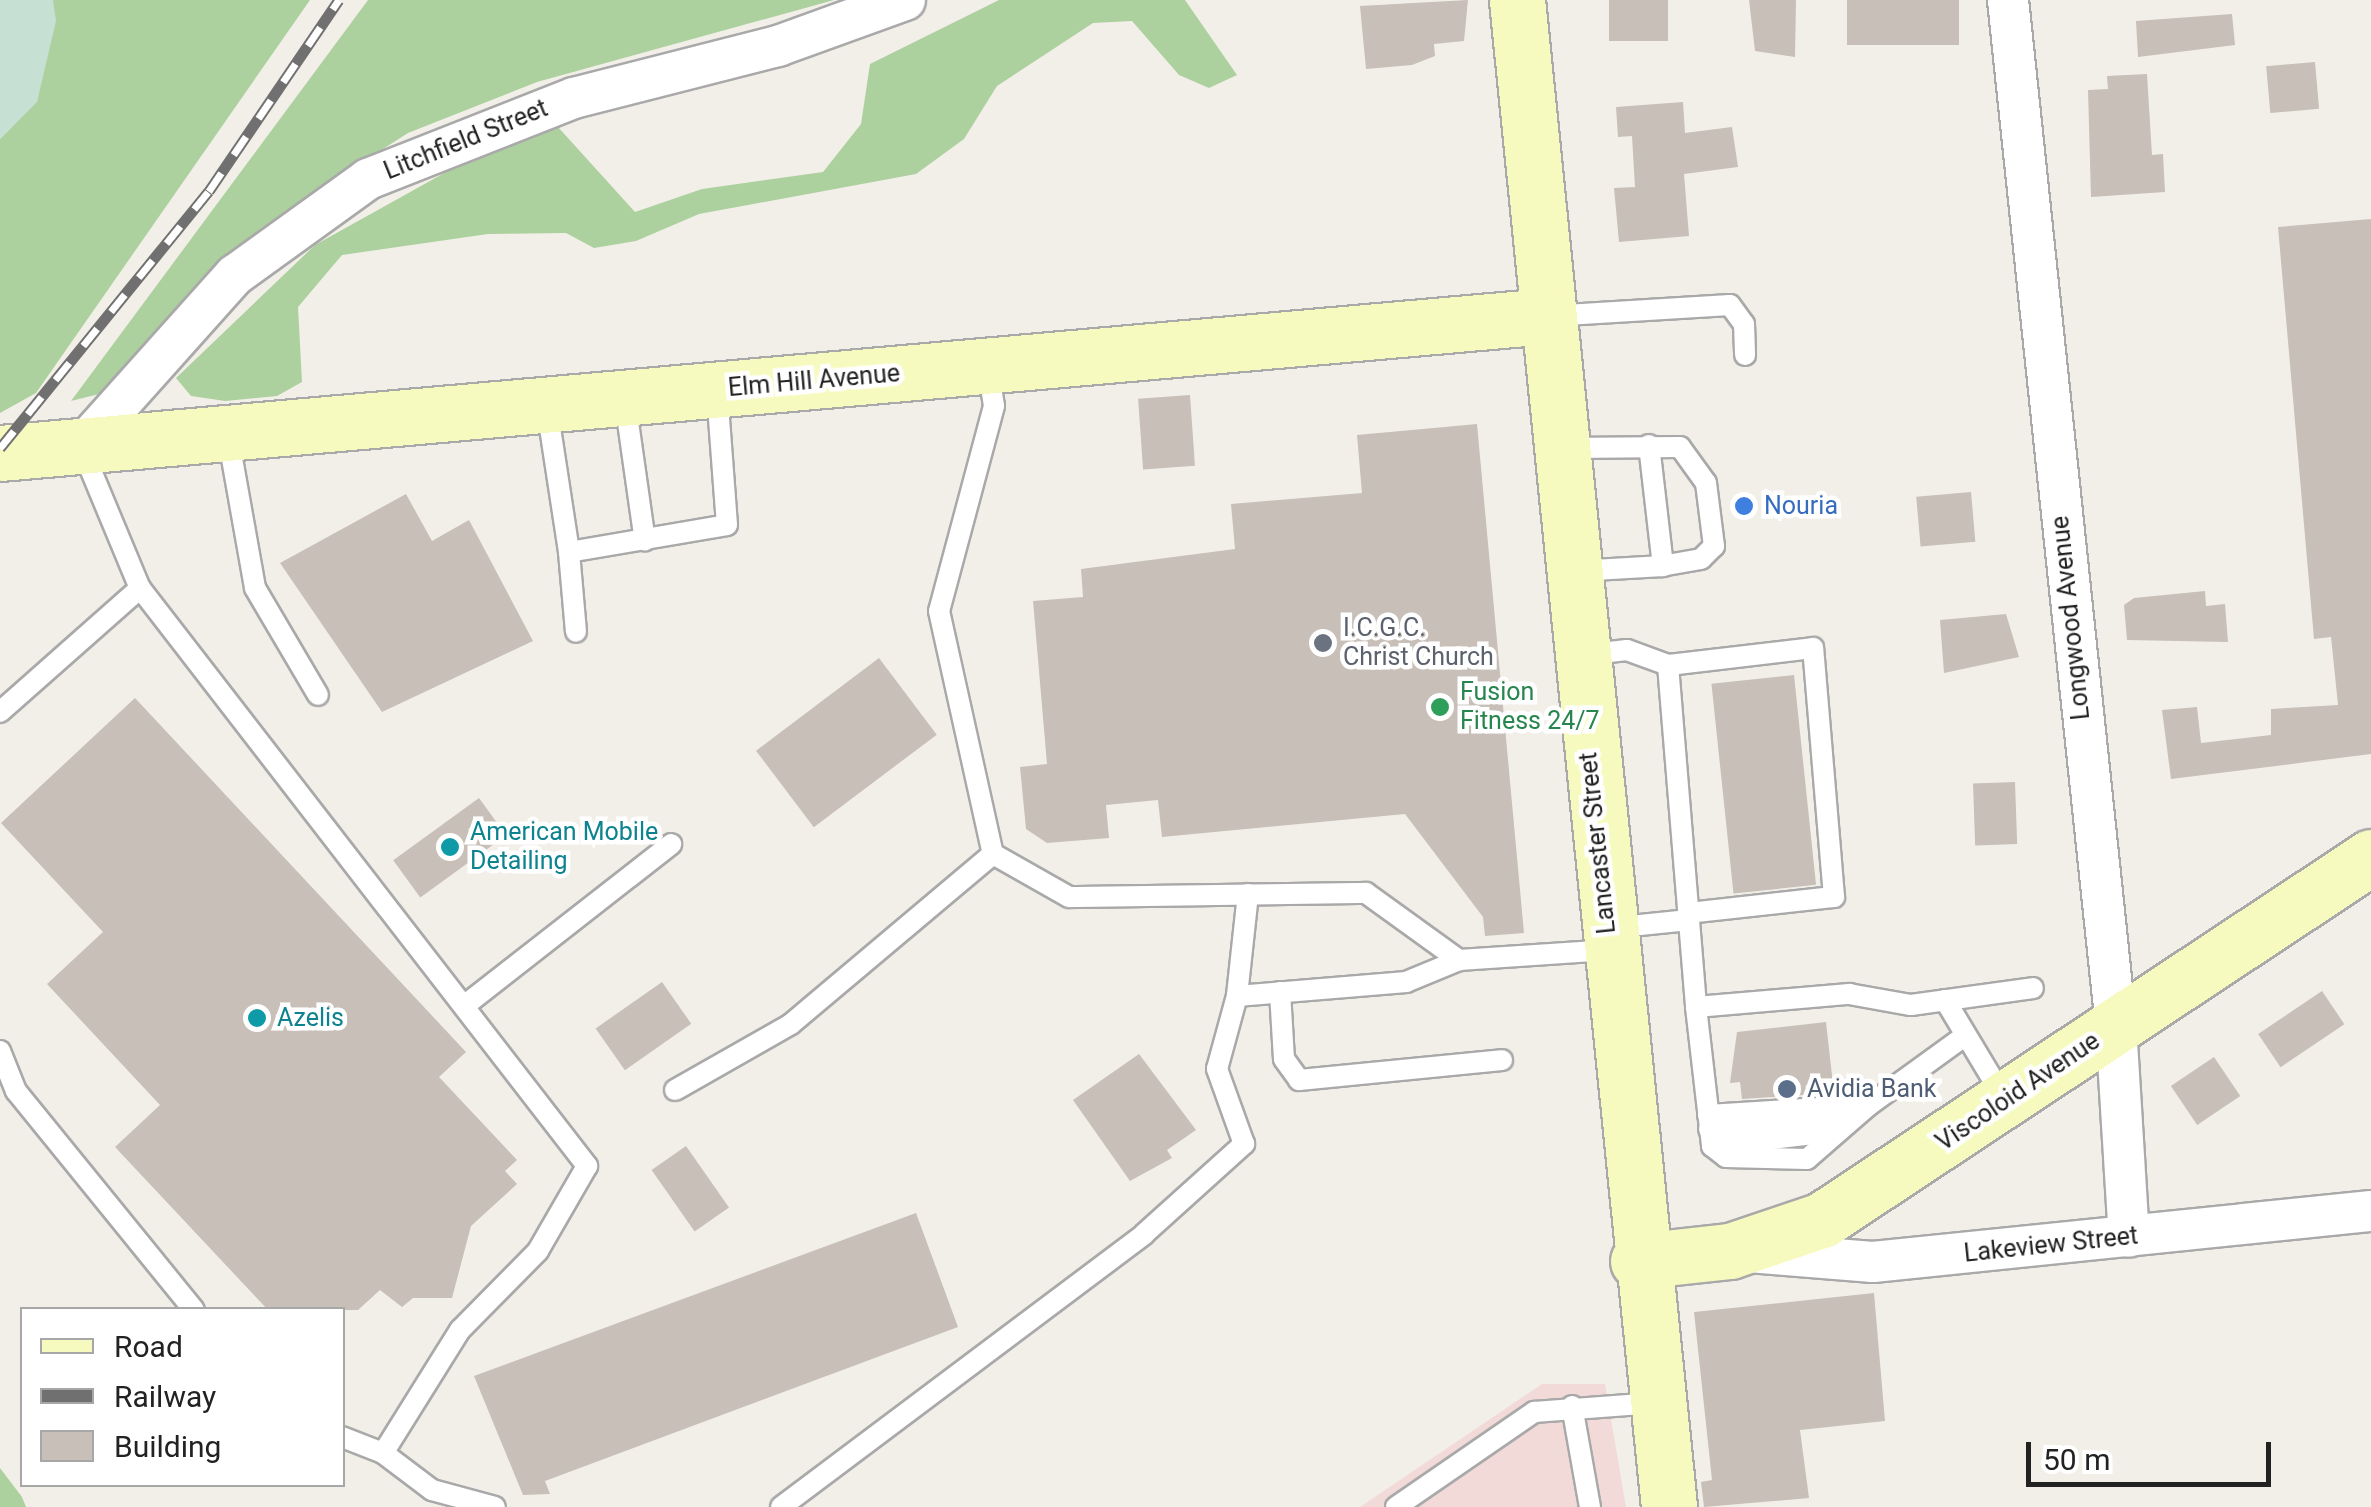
<!DOCTYPE html>
<style>
body{margin:0}
#map{position:relative;width:2371px;height:1507px;overflow:hidden;background:#f2efe9;font-family:Roboto,sans-serif}
div>[style]{position:absolute}
.commercial>*{inset:0;background:#f2dad9}
.forest>*{inset:0;background:#add19e}
.wetland>*{inset:0;background:#c6e0d4}
.building>*{inset:0;background:#c7bfb8;transform-origin:0 0}
.roads{filter:drop-shadow(2px 0 #a9a9a9) drop-shadow(-2px 0 #a9a9a9) drop-shadow(0 2px #a9a9a9) drop-shadow(0 -2px #a9a9a9)}
.service>*{height:20px;margin:-10px;padding:0 10px;transform-origin:10px;border-radius:10px;background:#fff}
.minor>*{height:40px;margin:-20px;padding:0 20px;transform-origin:20px;border-radius:20px;background:#fff}
.secondary>*{height:55px;margin:-27.5px;padding:0 27.5px;transform-origin:27.5px;border-radius:27.5px;background:#f7fabf}
.rail>*{height:11px;margin-top:-5.5px;transform-origin:0;background:repeating-linear-gradient(90deg,#fff 0 22px,#707070 0 44px);box-sizing:border-box;border-block:2px solid #707070}
.dots>*{width:28px;height:28px;translate:-50% -50%;box-sizing:border-box;border:5px solid #fff;border-radius:50%}
span{translate:-50% -50%;white-space:nowrap;text-align:center;line-height:1.15;-webkit-text-stroke:9px #fff;paint-order:stroke}
.street-label{font-size:25px;color:#222}
.shop-label{font-size:25px;color:#366cbe}
.left{translate:0 -50%;text-align:left}
.worship-label{font-size:25px;color:#5b616d}
.leisure-label{font-size:25px;color:#27864d}
.culture-label{font-size:25px;color:#0d838f}
.service-label{font-size:25px;color:#4e5e75}
.legend{position:absolute;left:20px;top:1307px;width:325px;height:180px;box-sizing:border-box;background:#fff;border:2px solid #a7a7a7;margin:0;padding:12px 18px;list-style:none;font-size:30px;color:#222}
.legend li{display:flex;align-items:center;gap:20px;height:50px}
.legend b{width:50px;border:2px solid #a7a7a7}
.scale{position:absolute;left:2026px;top:1442px;width:245px;height:45px;box-sizing:border-box;border:5px solid #222;border-top:0;padding-left:12px;font-size:30px;line-height:35px;white-space:nowrap;color:#222;-webkit-text-stroke:8px #fff;paint-order:stroke}
</style>
<div id="map">
<div class="commercial">
<i style="clip-path:polygon(1542px 1384px,1605px 1384px,1626px 1507px,1360px 1507px)"></i>
</div>
<div class="forest">
<i style="clip-path:polygon(53px 0,310px 0,36px 393px,0 413px,0 139px,37px 101px)"></i>
<i style="clip-path:polygon(368px 0,834px 0,537px 82px,408px 133px,289px 209px,103px 393px,71px 401px)"></i>
<i style="clip-path:polygon(999px 0,1185px 0,1237px 75px,1209px 88px,1179px 75px,1132px 21px,1093px 23px,997px 86px,964px 139px,916px 174px,699px 214px,636px 241px,594px 248px,566px 233px,488px 234px,342px 255px,298px 307px,302px 382px,277px 396px,225px 401px,191px 396px,176px 378px,315px 245px,482px 152px,558px 127px,635px 212px,702px 189px,823px 172px,861px 124px,870px 64px)"></i>
<i style="clip-path:polygon(0 1468px,22px 1497px,26px 1507px,0 1507px)"></i>
</div>
<div class="wetland">
<i style="clip-path:polygon(0 0,53px 0,56px 21px,37px 102px,0 139px)"></i>
</div>
<div class="building">
<i style="clip-path:polygon(1468px 0,1464px 41px,1434px 44px,1435px 56px,1412px 65px,1366px 69px,1360px 6px)"></i>
<i style="left:1609px;top:0;width:59px;height:41px"></i>
<i style="clip-path:polygon(1749px 0,1796px 0,1795px 57px,1755px 51px)"></i>
<i style="left:1847px;top:0;width:112px;height:45px"></i>
<i style="clip-path:polygon(2232px 14px,2235px 45px,2138px 57px,2136px 21px)"></i>
<i style="left:2315px;top:62px;width:47px;height:49px;rotate:85deg"></i>
<i style="clip-path:polygon(2147px 74px,2152px 155px,2163px 154px,2165px 192px,2091px 197px,2088px 90px,2108px 89px,2107px 76px)"></i>
<i style="clip-path:polygon(1683px 102px,1685px 133px,1732px 127px,1738px 167px,1684px 174px,1689px 236px,1619px 242px,1614px 188px,1635px 187px,1632px 136px,1618px 137px,1616px 107px)"></i>
<i style="clip-path:polygon(2371px 219px,2371px 754px,2171px 779px,2162px 710px,2197px 707px,2201px 743px,2271px 735px,2271px 709px,2338px 705px,2331px 637px,2314px 639px,2278px 227px)"></i>
<i style="left:1190px;top:395px;width:71px;height:52px;rotate:86deg"></i>
<i style="clip-path:polygon(1477px 424px,1524px 933px,1485px 936px,1483px 917px,1405px 814px,1162px 837px,1158px 800px,1106px 805px,1109px 838px,1047px 843px,1026px 829px,1020px 767px,1047px 764px,1033px 601px,1083px 597px,1081px 569px,1235px 549px,1231px 504px,1362px 493px,1357px 435px)"></i>
<i style="left:1971px;top:492px;width:50px;height:55px;rotate:85deg"></i>
<i style="clip-path:polygon(406px 494px,432px 541px,469px 520px,533px 641px,382px 712px,280px 563px)"></i>
<i style="clip-path:polygon(2205px 591px,2206px 606px,2225px 604px,2228px 642px,2127px 640px,2124px 605px,2134px 598px)"></i>
<i style="clip-path:polygon(2006px 614px,2019px 657px,1944px 673px,1940px 620px)"></i>
<i style="left:879px;top:658px;width:96px;height:154px;rotate:53deg"></i>
<i style="left:1794px;top:675px;width:211px;height:83px;rotate:84deg"></i>
<i style="clip-path:polygon(135px 698px,466px 1052px,439px 1077px,517px 1160px,505px 1171px,517px 1184px,471px 1226px,452px 1298px,413px 1298px,402px 1307px,380px 1290px,358px 1310px,268px 1310px,115px 1147px,160px 1105px,47px 984px,103px 932px,1px 823px)"></i>
<i style="left:2015px;top:782px;width:62px;height:42px;rotate:88deg"></i>
<i style="left:479px;top:798px;width:46px;height:106px;rotate:54deg"></i>
<i style="left:662px;top:982px;width:51px;height:81px;rotate:55deg"></i>
<i style="left:2322px;top:991px;width:40px;height:77px;rotate:56deg"></i>
<i style="clip-path:polygon(1826px 1022px,1834px 1093px,1742px 1099px,1740px 1082px,1730px 1083px,1737px 1032px)"></i>
<i style="clip-path:polygon(1139px 1054px,1196px 1130px,1167px 1150px,1172px 1158px,1130px 1181px,1073px 1100px)"></i>
<i style="left:2214px;top:1057px;width:47px;height:52px;rotate:56deg"></i>
<i style="left:686px;top:1146px;width:75px;height:42px;rotate:55deg"></i>
<i style="clip-path:polygon(916px 1213px,958px 1327px,545px 1481px,550px 1494px,523px 1495px,474px 1376px)"></i>
<i style="clip-path:polygon(1874px 1293px,1885px 1421px,1800px 1430px,1809px 1498px,1704px 1507px,1701px 1482px,1712px 1480px,1694px 1312px)"></i>
</div>
<div class="roads">
<div class="service">
<i style="left:1549px;top:316px;width:181px;rotate:-3.5deg"></i>
<i style="left:1730px;top:305px;width:24px;rotate:54deg"></i>
<i style="left:1744px;top:324px;width:31px;rotate:88deg"></i>
<i style="left:988px;top:368px;width:38px;rotate:81deg"></i>
<i style="left:994px;top:406px;width:212px;rotate:105deg"></i>
<i style="left:939px;top:611px;width:249px;rotate:77.5deg"></i>
<i style="left:993px;top:854px;width:87px;rotate:29.5deg"></i>
<i style="left:1069px;top:897px;width:297px;rotate:-0.8deg"></i>
<i style="left:1366px;top:893px;width:115px;rotate:35.8deg"></i>
<i style="left:625px;top:401px;width:141px;rotate:81.9deg"></i>
<i style="left:547px;top:408px;width:146px;rotate:81.3deg"></i>
<i style="left:569px;top:552px;width:160px;rotate:-9.7deg"></i>
<i style="left:727px;top:525px;width:133px;rotate:-94.3deg"></i>
<i style="left:228px;top:436px;width:154px;rotate:79.9deg"></i>
<i style="left:255px;top:588px;width:124px;rotate:59.5deg"></i>
<i style="left:1649px;top:445px;width:122px;rotate:83.4deg"></i>
<i style="left:1566px;top:448px;width:114px;rotate:-0.5deg"></i>
<i style="left:1680px;top:447px;width:44px;rotate:54.2deg"></i>
<i style="left:1706px;top:483px;width:64px;rotate:82.8deg"></i>
<i style="left:1714px;top:546px;width:18px;rotate:135deg"></i>
<i style="left:1701px;top:559px;width:39px;rotate:170deg"></i>
<i style="left:1663px;top:566px;width:87px;rotate:176.7deg"></i>
<i style="left:82px;top:449px;width:151px;rotate:67.4deg"></i>
<i style="left:140px;top:588px;width:731px;rotate:52.28deg"></i>
<i style="left:587px;top:1166px;width:98px;rotate:120deg"></i>
<i style="left:538px;top:1251px;width:111px;rotate:134.6deg"></i>
<i style="left:460px;top:1330px;width:145px;rotate:122deg"></i>
<i style="left:383px;top:1453px;width:61px;rotate:37.1deg"></i>
<i style="left:432px;top:1490px;width:65px;rotate:15.1deg"></i>
<i style="left:569px;top:552px;width:80px;rotate:85deg"></i>
<i style="left:1583px;top:655px;width:44px;rotate:-6.5deg"></i>
<i style="left:1627px;top:650px;width:44px;rotate:20.1deg"></i>
<i style="left:0;top:712px;width:187px;rotate:-41.5deg"></i>
<i style="left:1248px;top:894px;width:103px;rotate:96.2deg"></i>
<i style="left:1237px;top:996px;width:170px;rotate:-4.7deg"></i>
<i style="left:1406px;top:982px;width:57px;rotate:-22.5deg"></i>
<i style="left:1459px;top:960px;width:149px;rotate:-3.8deg"></i>
<i style="left:1688px;top:913px;width:147px;rotate:-6.3deg"></i>
<i style="left:1834px;top:897px;width:250px;rotate:-94.8deg"></i>
<i style="left:1813px;top:648px;width:146px;rotate:173.3deg"></i>
<i style="left:1668px;top:665px;width:343px;rotate:85.3deg"></i>
<i style="left:1696px;top:1007px;width:140px;rotate:83.4deg"></i>
<i style="left:1712px;top:1146px;width:18px;rotate:38deg"></i>
<i style="left:1726px;top:1157px;width:81px;rotate:1.4deg"></i>
<i style="left:1807px;top:1159px;width:82px;rotate:-41.1deg"></i>
<i style="left:1611px;top:928px;width:78px;rotate:-5.9deg"></i>
<i style="left:1280px;top:992px;width:67px;rotate:86.6deg"></i>
<i style="left:1284px;top:1059px;width:26px;rotate:54deg"></i>
<i style="left:1299px;top:1080px;width:204px;rotate:-5.6deg"></i>
<i style="left:1945px;top:1000px;width:114px;rotate:59deg"></i>
<i style="left:464px;top:1006px;width:263px;rotate:-38deg"></i>
<i style="left:1696px;top:1007px;width:154px;rotate:-4.9deg"></i>
<i style="left:1849px;top:994px;width:63px;rotate:10.1deg"></i>
<i style="left:1911px;top:1005px;width:123px;rotate:-7.9deg"></i>
<i style="left:0;top:1051px;width:43px;rotate:68.2deg"></i>
<i style="left:16px;top:1091px;width:282px;rotate:50.9deg"></i>
<i style="left:675px;top:1090px;width:133px;rotate:-29.6deg"></i>
<i style="left:791px;top:1024px;width:264px;rotate:-40.1deg"></i>
<i style="left:1708px;top:1115px;width:157px;rotate:-3.6deg"></i>
<i style="left:1709px;top:1129px;width:141px;rotate:-6.1deg"></i>
<i style="left:1712px;top:1146px;width:121px;rotate:-6.7deg"></i>
<i style="left:1832px;top:1132px;width:165px;rotate:-35.9deg"></i>
<i style="left:1572px;top:1406px;width:103px;rotate:79.9deg"></i>
<i style="left:342px;top:1437px;width:44px;rotate:21.3deg"></i>
<i style="left:781px;top:1507px;width:454px;rotate:-36.9deg"></i>
<i style="left:1144px;top:1234px;width:135px;rotate:-42deg"></i>
<i style="left:1244px;top:1144px;width:80px;rotate:-109.8deg"></i>
<i style="left:1217px;top:1069px;width:76px;rotate:-74.7deg"></i>
<i style="left:1396px;top:1507px;width:168px;rotate:-34.5deg"></i>
<i style="left:1534px;top:1412px;width:121px;rotate:-4.3deg"></i>
</div>
<div class="minor">
<i style="left:2008px;top:0;width:1032px;rotate:83.99deg"></i>
<i style="left:2116px;top:1026px;width:211px;rotate:86.5deg"></i>
<i style="left:81px;top:447px;width:231px;rotate:-48.2deg"></i>
<i style="left:235px;top:275px;width:164px;rotate:-35.8deg"></i>
<i style="left:368px;top:179px;width:221px;rotate:-21.5deg"></i>
<i style="left:574px;top:98px;width:211px;rotate:-14.3deg"></i>
<i style="left:778px;top:46px;width:135px;rotate:-19.9deg"></i>
<i style="left:1749px;top:1252px;width:124px;rotate:4.6deg"></i>
<i style="left:1873px;top:1262px;width:501px;rotate:-5.85deg"></i>
</div>
<div class="secondary">
<i style="left:1517px;top:0;width:1515px;rotate:84.24deg"></i>
<i style="left:0;top:453px;width:1553px;rotate:-5.06deg"></i>
<i style="left:1638px;top:1261px;width:93px;rotate:-6.2deg"></i>
<i style="left:1730px;top:1251px;width:97px;rotate:-18.6deg"></i>
<i style="left:1822px;top:1220px;width:658px;rotate:-33.47deg"></i>
</div>
</div>
<div class="rail">
<i style="left:0;top:448px;width:331px;rotate:-50.9deg"></i>
<i style="left:209px;top:191px;width:231px;rotate:-55.8deg"></i>
</div>
<div class="dots">
<i style="left:1744px;top:506px;background:#3f7fe0"></i>
<i style="left:1323px;top:643px;background:#6b7280"></i>
<i style="left:1440px;top:707px;background:#2e9e5b"></i>
<i style="left:450px;top:847px;background:#0f9aa8"></i>
<i style="left:257px;top:1018px;background:#0f9aa8"></i>
<i style="left:1787px;top:1089px;background:#5c6f8a"></i>
</div>
<div class="street-label">
<span style="left:466px;top:140px;rotate:-22deg">Litchfield Street</span>
<span style="left:814px;top:381px;rotate:-5deg">Elm Hill Avenue</span>
<span style="left:2071px;top:618px;rotate:-96deg">Longwood Avenue</span>
<span style="left:1598px;top:843px;rotate:-96deg">Lancaster Street</span>
<span style="left:2018px;top:1092px;rotate:-34deg">Viscoloid Avenue</span>
<span style="left:2051px;top:1245px;rotate:-6deg">Lakeview Street</span>
</div>
<div class="shop-label">
<span class="left" style="left:1764px;top:506px">Nouria</span>
</div>
<div class="worship-label">
<span class="left" style="left:1343px;top:643px">I.C.G.C.<br>Christ Church</span>
</div>
<div class="leisure-label">
<span class="left" style="left:1460px;top:707px">Fusion<br>Fitness 24/7</span>
</div>
<div class="culture-label">
<span class="left" style="left:470px;top:847px">American Mobile<br>Detailing</span>
<span class="left" style="left:277px;top:1018px">Azelis</span>
</div>
<div class="service-label">
<span class="left" style="left:1807px;top:1089px">Avidia Bank</span>
</div>
<ul class="legend">
<li><b style="height:12px;background:#f7fabf"></b>Road</li>
<li><b style="height:12px;background:#707070"></b>Railway</li>
<li><b style="height:28px;background:#c7bfb8"></b>Building</li>
</ul>
<div class="scale">50 m</div>
</div>
